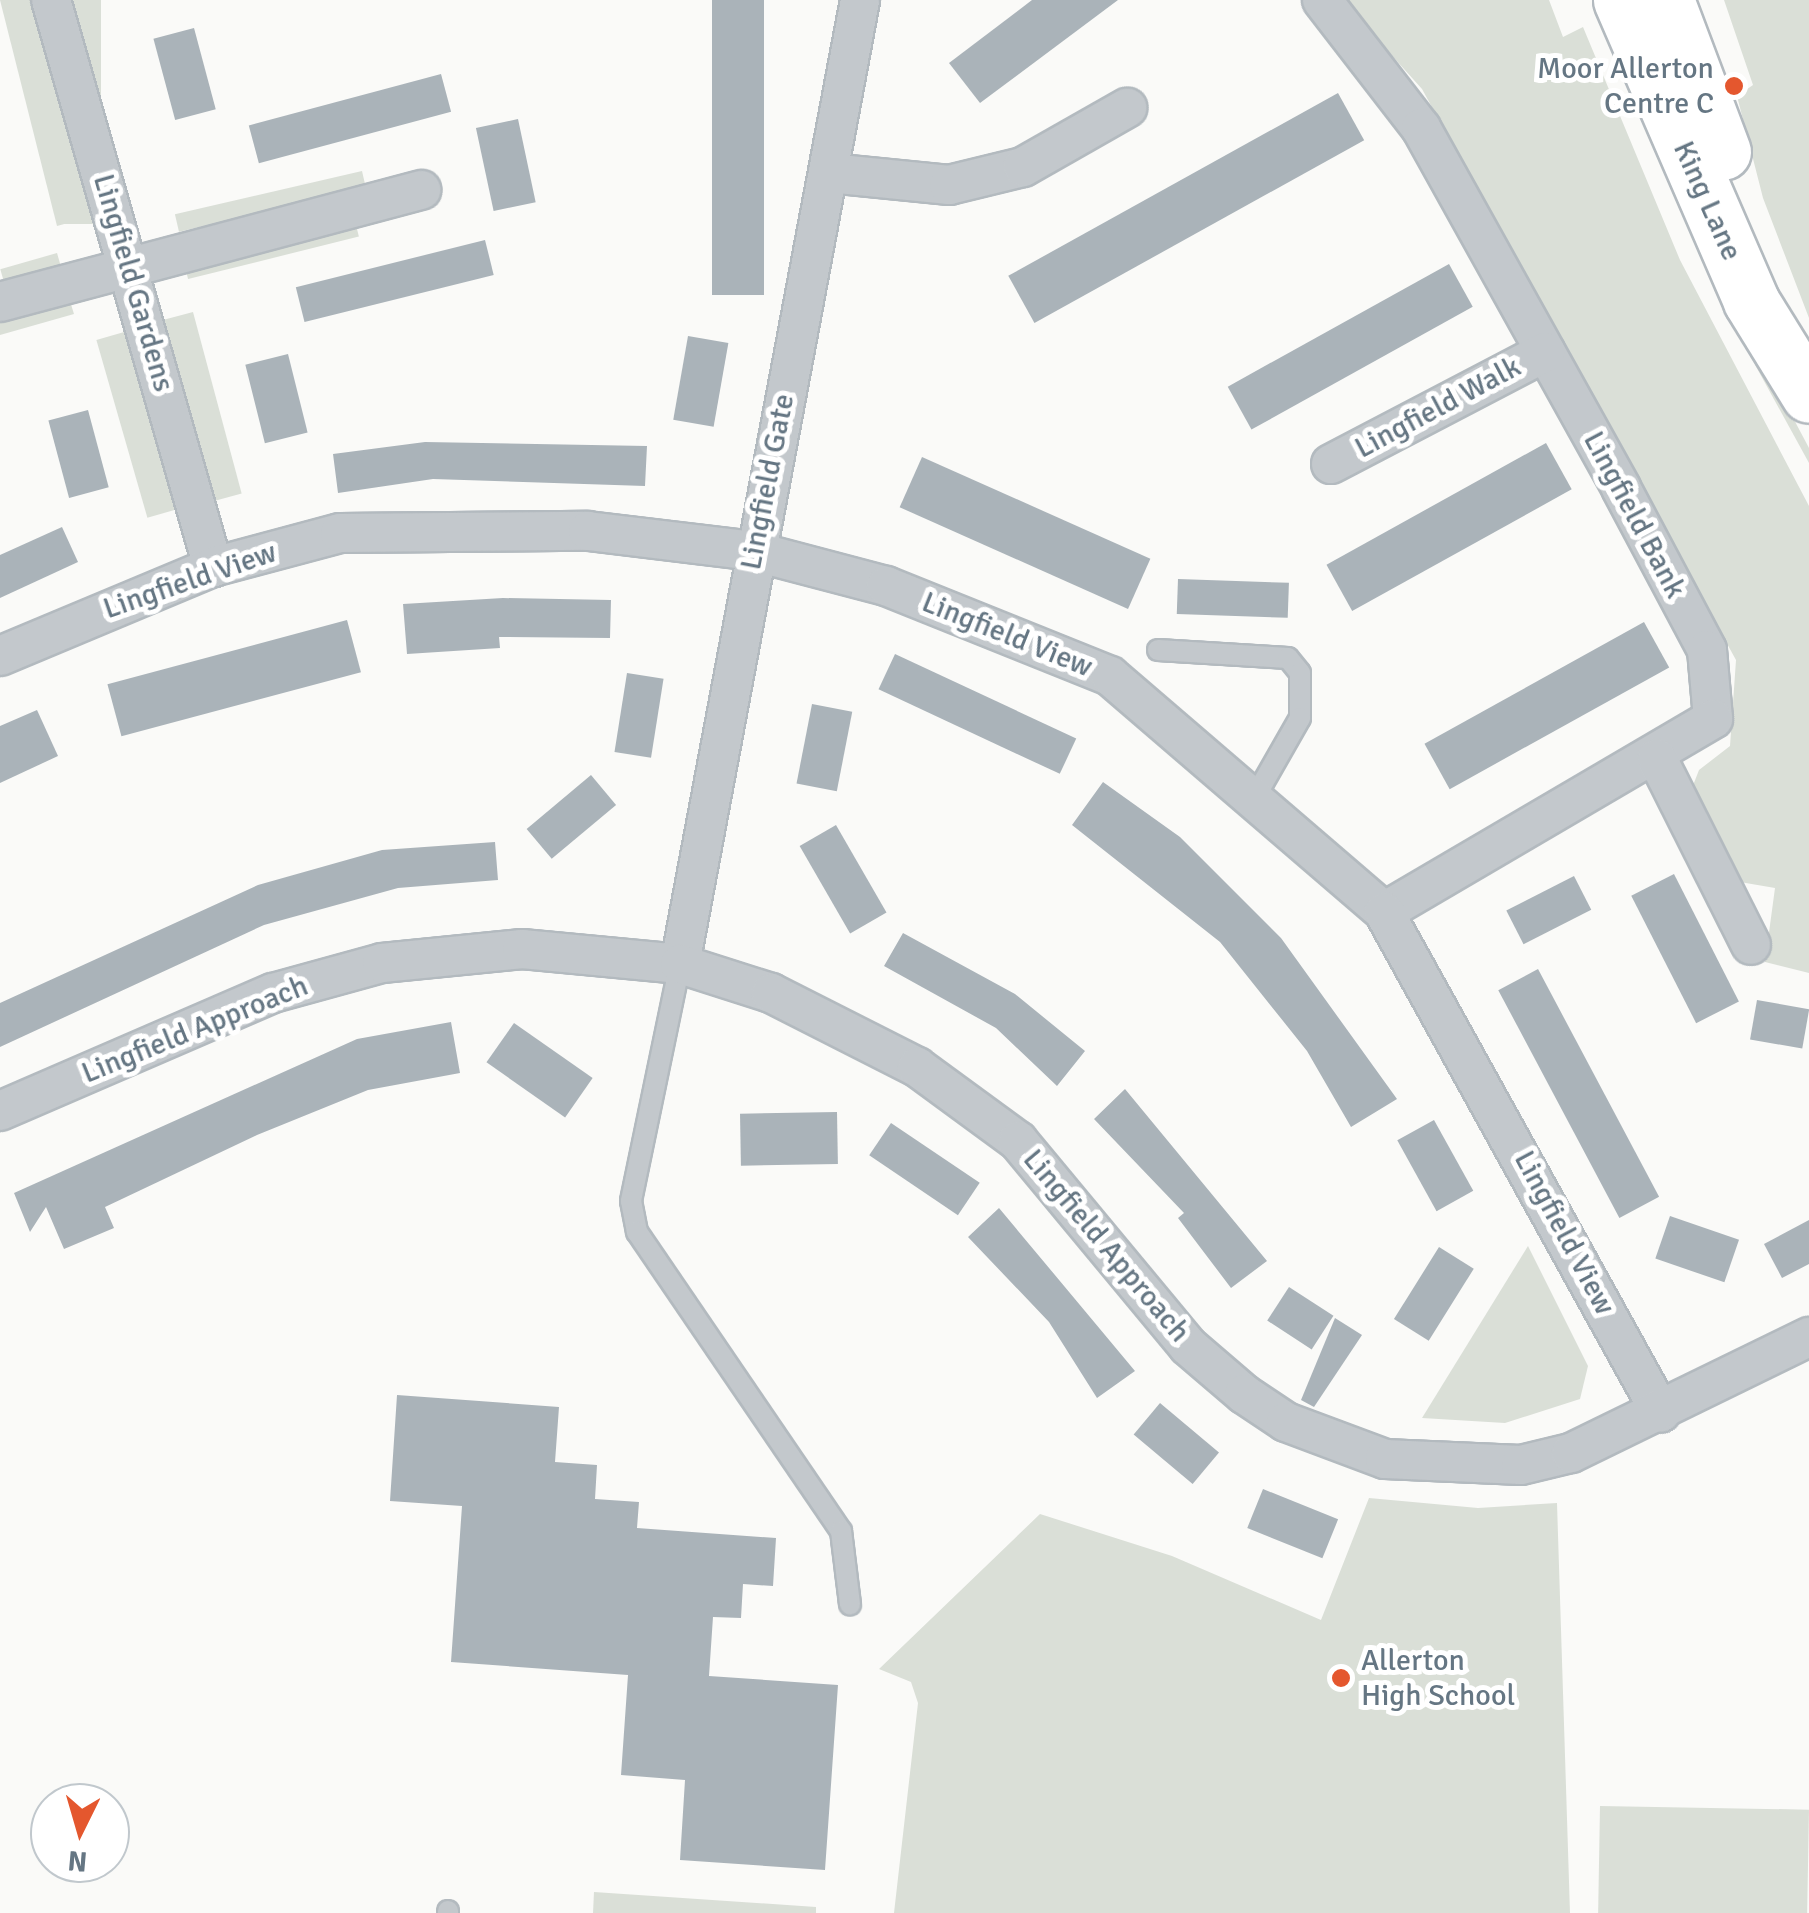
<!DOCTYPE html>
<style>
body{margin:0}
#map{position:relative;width:1809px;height:1913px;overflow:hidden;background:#fafaf8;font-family:Signika,sans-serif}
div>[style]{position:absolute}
.green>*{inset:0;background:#dadfd7;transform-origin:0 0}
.building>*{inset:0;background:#aab3b9;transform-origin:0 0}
.roads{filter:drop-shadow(2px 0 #b3babf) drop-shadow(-2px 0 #b3babf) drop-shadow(0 2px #b3babf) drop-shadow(0 -2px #b3babf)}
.lane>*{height:20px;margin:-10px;padding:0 10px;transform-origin:10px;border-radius:10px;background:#c3c8cc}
.street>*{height:38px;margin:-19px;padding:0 19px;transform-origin:19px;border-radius:19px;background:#c3c8cc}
.secondary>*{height:55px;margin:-27.5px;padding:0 27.5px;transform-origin:27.5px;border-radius:27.5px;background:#fff}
.dots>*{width:28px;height:28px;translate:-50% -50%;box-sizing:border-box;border:5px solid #fff;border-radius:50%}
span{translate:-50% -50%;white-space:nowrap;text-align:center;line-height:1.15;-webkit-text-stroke:10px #fff;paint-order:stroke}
.poi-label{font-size:30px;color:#657683}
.right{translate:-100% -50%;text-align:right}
.left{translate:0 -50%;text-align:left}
.street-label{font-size:30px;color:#657683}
.north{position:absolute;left:30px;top:1783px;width:100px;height:100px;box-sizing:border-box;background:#fff;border:2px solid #c1c8cd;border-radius:50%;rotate:185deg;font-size:28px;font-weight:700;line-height:40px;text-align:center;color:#657683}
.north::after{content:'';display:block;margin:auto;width:35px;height:45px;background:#e4572e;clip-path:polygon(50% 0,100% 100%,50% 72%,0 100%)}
</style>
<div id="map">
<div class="green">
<i style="clip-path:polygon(0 0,38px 0,97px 215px,57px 226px)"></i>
<i style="left:64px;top:0;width:37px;height:224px"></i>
<i style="clip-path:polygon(1342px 0,1549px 0,1563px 37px,1583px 27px,1680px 260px,1809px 506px,1809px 973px,1765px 962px,1775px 888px,1740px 882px,1692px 788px,1699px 770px,1730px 746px,1736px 660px,1422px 89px)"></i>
<i style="clip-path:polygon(1724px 0,1809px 0,1809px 318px,1763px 198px,1737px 96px,1753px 85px)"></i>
<i style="left:362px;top:171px;width:18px;height:192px;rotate:77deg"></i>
<i style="left:355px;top:221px;width:16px;height:176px;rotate:76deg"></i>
<i style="left:57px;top:253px;width:18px;height:59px;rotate:74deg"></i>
<i style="clip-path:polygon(1723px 286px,1809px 448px,1809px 463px,1714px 290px)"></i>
<i style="clip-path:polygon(69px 298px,74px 314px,0 335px,0 319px)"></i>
<i style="left:193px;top:312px;width:188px;height:36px;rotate:75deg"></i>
<i style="left:131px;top:330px;width:185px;height:36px;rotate:74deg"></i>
<i style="clip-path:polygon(1528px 1246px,1588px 1366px,1580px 1399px,1505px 1423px,1422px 1418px)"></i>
<i style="clip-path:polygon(1369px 1498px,1478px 1508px,1557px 1503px,1570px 1913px,894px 1913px,918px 1703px,911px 1682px,879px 1669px,1040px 1514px,1172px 1556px,1321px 1620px)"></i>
<i style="left:1600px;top:1806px;width:209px;height:107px;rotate:1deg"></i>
<i style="clip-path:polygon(594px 1892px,816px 1907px,816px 1913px,593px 1913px)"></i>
</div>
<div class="building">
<i style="left:712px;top:0;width:52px;height:295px"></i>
<i style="clip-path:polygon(1032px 0,1118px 0,980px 103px,949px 63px)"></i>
<i style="left:194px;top:28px;width:84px;height:42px;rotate:75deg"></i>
<i style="left:441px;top:74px;width:39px;height:199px;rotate:75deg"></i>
<i style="left:1338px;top:93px;width:54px;height:377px;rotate:61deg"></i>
<i style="left:518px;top:119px;width:85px;height:43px;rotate:78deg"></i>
<i style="left:485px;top:240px;width:36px;height:195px;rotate:76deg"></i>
<i style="left:1449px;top:264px;width:49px;height:253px;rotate:61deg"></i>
<i style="left:688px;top:336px;width:41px;height:85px;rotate:10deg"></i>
<i style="left:288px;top:354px;width:81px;height:44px;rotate:76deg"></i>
<i style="left:88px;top:410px;width:80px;height:41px;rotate:75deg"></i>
<i style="clip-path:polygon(425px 442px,647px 446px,645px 486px,433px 479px,338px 493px,333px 454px)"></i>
<i style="left:1546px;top:443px;width:53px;height:251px;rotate:61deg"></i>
<i style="left:922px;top:457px;width:250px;height:55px;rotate:24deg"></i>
<i style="clip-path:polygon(62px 527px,78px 562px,0 598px,0 555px)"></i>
<i style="left:1178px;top:579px;width:111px;height:35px;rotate:2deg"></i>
<i style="clip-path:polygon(503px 598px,611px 600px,610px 638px,499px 637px,500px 648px,407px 654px,403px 604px)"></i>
<i style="left:347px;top:620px;width:54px;height:248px;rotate:75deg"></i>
<i style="left:1644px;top:622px;width:52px;height:251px;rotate:61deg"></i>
<i style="left:895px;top:654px;width:200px;height:39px;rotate:25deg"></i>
<i style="left:627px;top:673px;width:37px;height:80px;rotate:9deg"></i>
<i style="left:812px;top:704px;width:41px;height:81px;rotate:11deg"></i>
<i style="clip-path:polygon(37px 710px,58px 756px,0 783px,0 726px)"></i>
<i style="left:591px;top:775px;width:39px;height:84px;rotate:50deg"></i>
<i style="clip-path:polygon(1103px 782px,1180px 837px,1281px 938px,1397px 1099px,1351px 1127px,1307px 1051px,1220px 942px,1072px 825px)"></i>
<i style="left:836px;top:825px;width:101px;height:42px;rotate:60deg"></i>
<i style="clip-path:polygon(495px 842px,498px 880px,398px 888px,264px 925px,0 1047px,0 1003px,258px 885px,382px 850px)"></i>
<i style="left:1674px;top:874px;width:143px;height:48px;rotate:63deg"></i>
<i style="left:1574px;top:876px;width:38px;height:76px;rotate:63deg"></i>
<i style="clip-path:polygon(903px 933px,1015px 994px,1085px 1051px,1057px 1086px,996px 1028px,884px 966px)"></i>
<i style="left:1538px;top:969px;width:258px;height:45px;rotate:62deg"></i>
<i style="left:1757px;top:1000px;width:53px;height:40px;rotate:10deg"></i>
<i style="clip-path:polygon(451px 1022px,460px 1073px,368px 1090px,257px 1135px,105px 1207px,114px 1228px,64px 1249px,46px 1207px,30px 1232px,14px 1193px,357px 1039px)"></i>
<i style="left:514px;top:1023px;width:96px;height:48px;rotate:35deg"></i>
<i style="clip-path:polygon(1125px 1089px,1267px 1261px,1231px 1288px,1178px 1218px,1184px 1213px,1094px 1119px)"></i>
<i style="left:837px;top:1112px;width:52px;height:97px;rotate:89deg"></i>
<i style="left:1434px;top:1120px;width:81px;height:42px;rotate:61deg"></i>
<i style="left:891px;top:1123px;width:107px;height:39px;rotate:34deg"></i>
<i style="clip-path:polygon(999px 1208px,1135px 1371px,1097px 1398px,1049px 1322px,968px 1237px)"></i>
<i style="left:1670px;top:1216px;width:73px;height:45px;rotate:19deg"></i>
<i style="clip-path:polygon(1809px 1220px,1809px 1264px,1782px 1278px,1764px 1244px)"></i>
<i style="left:1439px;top:1247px;width:41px;height:85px;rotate:32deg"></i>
<i style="left:1289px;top:1287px;width:53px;height:40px;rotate:33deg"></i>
<i style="clip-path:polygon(1335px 1318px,1362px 1335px,1314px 1407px,1301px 1400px)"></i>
<i style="clip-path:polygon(397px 1395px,559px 1407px,555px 1462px,597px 1465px,595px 1499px,639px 1502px,637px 1528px,776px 1538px,773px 1586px,743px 1584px,741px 1618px,713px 1617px,709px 1676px,838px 1685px,825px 1870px,680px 1860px,685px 1780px,621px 1775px,628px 1675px,451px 1662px,462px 1506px,390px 1501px)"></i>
<i style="left:1160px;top:1403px;width:77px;height:41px;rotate:40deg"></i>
<i style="left:1263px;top:1489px;width:81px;height:42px;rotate:22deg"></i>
</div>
<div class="roads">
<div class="lane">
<i style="left:1158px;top:650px;width:130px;rotate:3.5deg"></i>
<i style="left:1288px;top:658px;width:19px;rotate:51deg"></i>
<i style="left:1300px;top:673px;width:45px;rotate:90deg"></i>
<i style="left:1300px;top:718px;width:89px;rotate:119.7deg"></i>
<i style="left:680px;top:964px;width:242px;rotate:101.7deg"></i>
<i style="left:631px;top:1201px;width:32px;rotate:79deg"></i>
<i style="left:637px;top:1232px;width:362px;rotate:55.7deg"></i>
<i style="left:841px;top:1531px;width:74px;rotate:83deg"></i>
<i style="left:448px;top:1911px;width:2px;rotate:90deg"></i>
</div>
<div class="street">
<i style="left:51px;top:0;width:590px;rotate:74.05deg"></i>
<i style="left:1322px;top:0;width:162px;rotate:52.3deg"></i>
<i style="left:1421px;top:128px;width:412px;rotate:60.9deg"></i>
<i style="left:1621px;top:488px;width:183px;rotate:62deg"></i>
<i style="left:1707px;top:650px;width:69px;rotate:85deg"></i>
<i style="left:1713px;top:719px;width:381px;rotate:149.6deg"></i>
<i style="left:829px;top:173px;width:121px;rotate:5.7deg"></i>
<i style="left:949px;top:185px;width:76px;rotate:-13.7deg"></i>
<i style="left:1023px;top:167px;width:120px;rotate:-29.6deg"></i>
<i style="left:0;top:302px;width:436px;rotate:-14.9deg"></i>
<i style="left:1331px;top:464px;width:242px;rotate:-27.6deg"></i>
<i style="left:0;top:656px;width:231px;rotate:-22.7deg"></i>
<i style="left:213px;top:567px;width:131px;rotate:-15deg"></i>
<i style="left:340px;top:533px;width:248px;rotate:-0.5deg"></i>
<i style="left:588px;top:531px;width:166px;rotate:6.9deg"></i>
<i style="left:753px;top:551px;width:138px;rotate:14.7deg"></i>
<i style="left:886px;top:586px;width:241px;rotate:21.9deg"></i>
<i style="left:1110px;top:676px;width:362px;rotate:40.7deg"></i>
<i style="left:1384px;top:912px;width:572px;rotate:61.06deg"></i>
<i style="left:1657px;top:758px;width:209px;rotate:63.3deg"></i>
<i style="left:680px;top:964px;width:981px;rotate:-79.42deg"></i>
<i style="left:0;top:1111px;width:297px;rotate:-23.4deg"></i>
<i style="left:273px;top:993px;width:113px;rotate:-15.4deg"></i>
<i style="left:382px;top:963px;width:141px;rotate:-5.7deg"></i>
<i style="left:522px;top:949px;width:159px;rotate:5.4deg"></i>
<i style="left:680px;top:964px;width:96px;rotate:17.7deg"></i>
<i style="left:771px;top:993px;width:164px;rotate:26.9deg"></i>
<i style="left:917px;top:1067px;width:125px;rotate:36.2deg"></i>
<i style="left:1018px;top:1141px;width:266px;rotate:50.3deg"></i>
<i style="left:1188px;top:1346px;width:74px;rotate:40.6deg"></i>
<i style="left:1244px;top:1394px;width:50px;rotate:33.7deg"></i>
<i style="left:1286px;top:1422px;width:106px;rotate:20.5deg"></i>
<i style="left:1385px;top:1459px;width:136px;rotate:2.5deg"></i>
<i style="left:1521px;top:1465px;width:51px;rotate:-13.5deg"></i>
<i style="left:1571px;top:1453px;width:265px;rotate:-26deg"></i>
</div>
<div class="secondary">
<i style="left:1621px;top:0;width:328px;rotate:66.6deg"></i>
<i style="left:1751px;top:301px;width:110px;rotate:58.3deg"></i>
<i style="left:1666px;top:0;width:162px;rotate:69.4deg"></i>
</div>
</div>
<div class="dots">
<i style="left:1734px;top:86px;background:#e4572e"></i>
<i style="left:1341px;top:1678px;background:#e4572e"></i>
</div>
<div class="poi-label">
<span class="right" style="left:1714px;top:86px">Moor Allerton<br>Centre C</span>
<span class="left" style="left:1361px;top:1678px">Allerton<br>High School</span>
</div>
<div class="street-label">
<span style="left:1707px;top:201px;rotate:66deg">King Lane</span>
<span style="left:133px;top:283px;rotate:74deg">Lingfield Gardens</span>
<span style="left:1438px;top:408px;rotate:-28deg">Lingfield Walk</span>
<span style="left:768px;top:482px;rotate:-79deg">Lingfield Gate</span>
<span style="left:1634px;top:515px;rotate:62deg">Lingfield Bank</span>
<span style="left:190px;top:581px;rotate:-19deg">Lingfield View</span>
<span style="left:1007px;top:635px;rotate:22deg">Lingfield View</span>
<span style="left:195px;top:1030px;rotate:-22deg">Lingfield Approach</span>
<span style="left:1564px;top:1233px;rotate:62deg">Lingfield View</span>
<span style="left:1106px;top:1246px;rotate:50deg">Lingfield Approach</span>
</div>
<div class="north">N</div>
</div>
